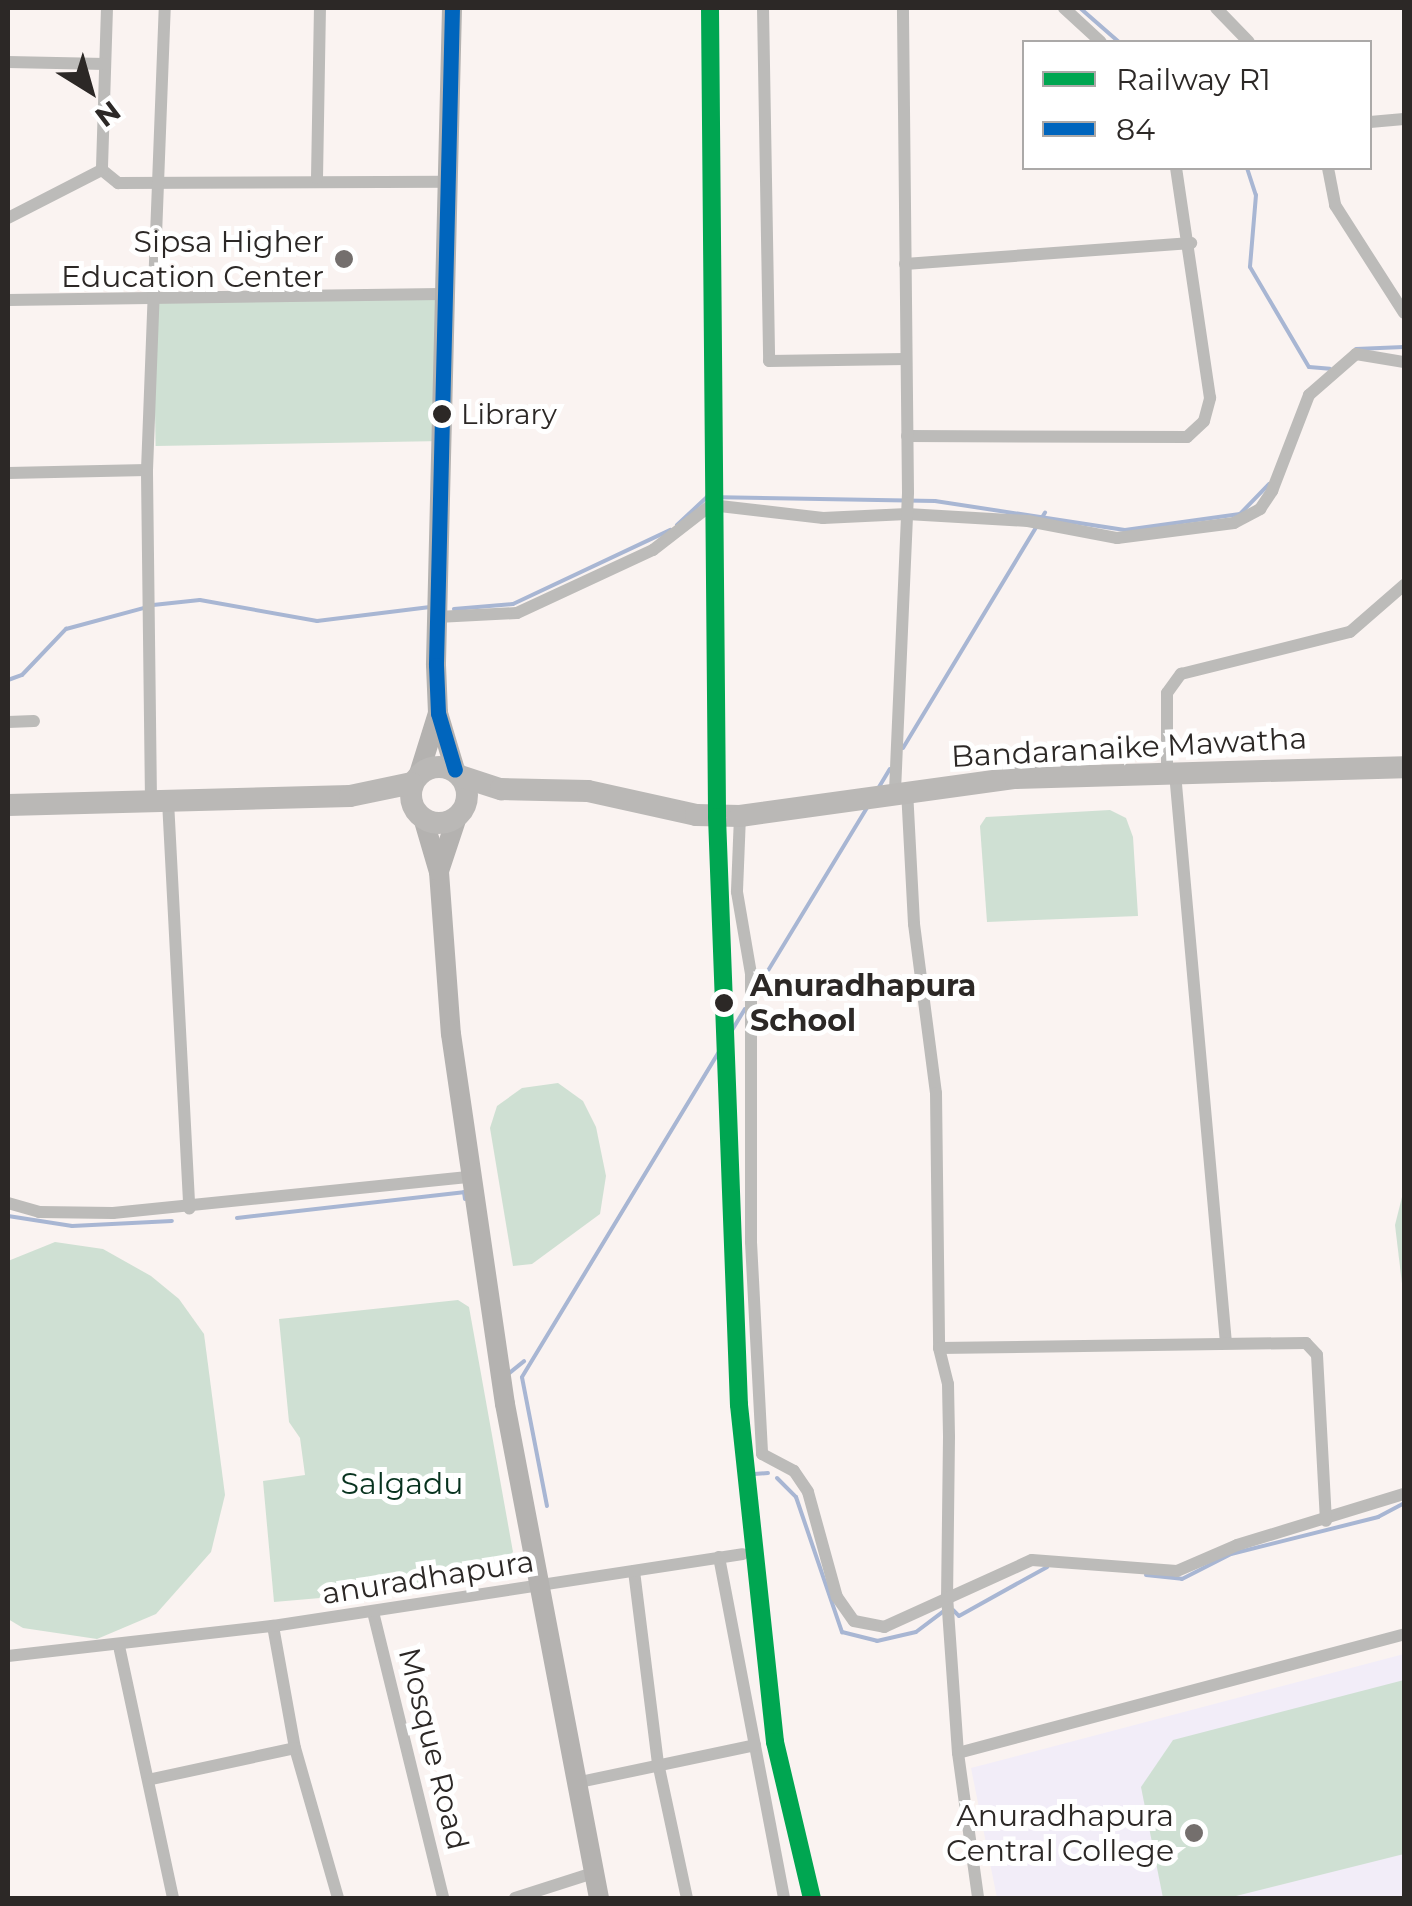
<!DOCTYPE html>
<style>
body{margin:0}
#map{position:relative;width:1412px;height:1906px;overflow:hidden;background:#faf3f1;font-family:Montserrat,sans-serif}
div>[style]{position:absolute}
.education>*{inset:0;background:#f2edf8}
.green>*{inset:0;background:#cfe0d3;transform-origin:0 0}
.stream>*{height:4px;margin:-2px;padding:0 2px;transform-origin:2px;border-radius:2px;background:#a8b6d3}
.street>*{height:12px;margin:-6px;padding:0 6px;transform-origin:6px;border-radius:6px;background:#bcbbb9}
.primary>*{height:20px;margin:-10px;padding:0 10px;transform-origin:10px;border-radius:10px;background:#b4b2b0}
.highway>*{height:22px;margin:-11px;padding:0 11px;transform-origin:11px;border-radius:11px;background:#bab8b6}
.highway>.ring{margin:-11px;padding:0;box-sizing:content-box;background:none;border:22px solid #bab8b6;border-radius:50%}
.bus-1>*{height:15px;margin:-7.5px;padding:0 7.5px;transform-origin:7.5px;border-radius:7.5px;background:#0065bd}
.rail-1>*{height:18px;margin:-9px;padding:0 9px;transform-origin:9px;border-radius:9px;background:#00a651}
.dots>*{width:28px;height:28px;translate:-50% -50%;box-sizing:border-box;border:5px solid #fff;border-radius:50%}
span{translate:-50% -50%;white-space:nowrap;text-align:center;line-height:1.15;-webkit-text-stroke:10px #fff;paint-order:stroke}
.bus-label{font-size:28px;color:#2c2826}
.left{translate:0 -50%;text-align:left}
.poi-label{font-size:30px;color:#2c2826}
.right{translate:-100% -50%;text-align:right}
.street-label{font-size:30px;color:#2c2826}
.stop-label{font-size:30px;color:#2c2826;font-weight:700}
.park-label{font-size:30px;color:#08331f}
.frame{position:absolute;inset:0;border:10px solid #2c2826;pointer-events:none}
.legend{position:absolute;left:1022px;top:40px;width:350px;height:130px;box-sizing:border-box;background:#fff;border:2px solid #aba9a8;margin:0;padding:12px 18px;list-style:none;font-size:30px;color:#2c2826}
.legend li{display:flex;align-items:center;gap:20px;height:50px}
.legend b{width:50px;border:2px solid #aba9a8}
.north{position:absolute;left:40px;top:40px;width:100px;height:100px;-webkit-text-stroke:8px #fff;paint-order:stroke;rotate:143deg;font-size:28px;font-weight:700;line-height:40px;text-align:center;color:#2c2826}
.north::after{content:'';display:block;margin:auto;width:35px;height:45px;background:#2c2826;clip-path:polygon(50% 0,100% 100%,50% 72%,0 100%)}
</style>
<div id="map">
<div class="education">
<i style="clip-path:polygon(1404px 1654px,1404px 1898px,997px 1898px,971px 1768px)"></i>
</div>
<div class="green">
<i style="left:441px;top:294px;width:147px;height:288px;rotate:89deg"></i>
<i style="clip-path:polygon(1110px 810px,1126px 818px,1133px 837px,1138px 916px,987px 922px,980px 826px,986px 817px)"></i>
<i style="clip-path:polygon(558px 1083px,583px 1101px,596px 1127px,606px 1176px,600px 1214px,532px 1264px,513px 1266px,490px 1128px,497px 1106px,522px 1088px)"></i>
<i style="clip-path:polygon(1404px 1189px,1404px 1300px,1395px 1225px)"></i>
<i style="clip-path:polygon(55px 1242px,103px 1249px,151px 1276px,179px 1299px,204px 1334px,225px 1495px,211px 1552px,156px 1614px,97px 1639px,23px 1628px,8px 1619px,8px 1261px)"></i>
<i style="clip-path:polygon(458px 1300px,469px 1307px,513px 1552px,504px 1561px,401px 1591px,274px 1602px,263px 1481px,305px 1475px,300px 1438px,289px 1422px,279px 1319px)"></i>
<i style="clip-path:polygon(1404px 1680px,1404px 1854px,1228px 1898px,1163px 1898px,1141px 1787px,1173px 1740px)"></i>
</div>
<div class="stream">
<i style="left:1080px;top:8px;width:52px;rotate:41.1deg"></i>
<i style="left:1247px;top:168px;width:28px;rotate:72deg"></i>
<i style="left:1256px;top:195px;width:72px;rotate:94.8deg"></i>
<i style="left:1250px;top:267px;width:116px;rotate:59.5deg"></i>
<i style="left:1309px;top:367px;width:21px;rotate:5deg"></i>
<i style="left:1356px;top:349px;width:48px;rotate:-2.4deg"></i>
<i style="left:677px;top:525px;width:41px;rotate:-43deg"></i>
<i style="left:707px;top:497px;width:228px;rotate:1deg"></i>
<i style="left:935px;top:501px;width:192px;rotate:8.7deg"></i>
<i style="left:1125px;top:530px;width:116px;rotate:-7.9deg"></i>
<i style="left:1240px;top:514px;width:42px;rotate:-46deg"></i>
<i style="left:153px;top:605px;width:47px;rotate:-6.1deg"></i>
<i style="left:200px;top:600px;width:119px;rotate:10.2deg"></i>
<i style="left:317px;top:621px;width:114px;rotate:-7.1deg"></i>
<i style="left:454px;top:609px;width:59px;rotate:-4.8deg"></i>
<i style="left:513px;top:604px;width:174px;rotate:-25.2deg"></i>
<i style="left:8px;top:680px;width:15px;rotate:-20deg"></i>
<i style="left:22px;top:675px;width:64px;rotate:-46.3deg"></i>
<i style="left:66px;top:629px;width:81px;rotate:-15.1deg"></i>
<i style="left:903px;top:748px;width:275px;rotate:-58.9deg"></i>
<i style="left:879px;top:787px;width:21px;rotate:-59deg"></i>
<i style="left:755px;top:992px;width:215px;rotate:-58.7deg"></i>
<i style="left:8px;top:1216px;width:65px;rotate:8.9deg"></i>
<i style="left:72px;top:1226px;width:100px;rotate:-2.9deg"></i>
<i style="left:237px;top:1218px;width:228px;rotate:-6.5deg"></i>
<i style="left:464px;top:1192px;width:7px;rotate:82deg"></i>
<i style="left:507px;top:1375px;width:22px;rotate:-39deg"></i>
<i style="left:754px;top:1474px;width:14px;rotate:-4deg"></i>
<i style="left:777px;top:1478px;width:27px;rotate:45deg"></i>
<i style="left:796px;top:1497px;width:143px;rotate:71.2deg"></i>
<i style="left:842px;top:1632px;width:36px;rotate:14deg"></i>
<i style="left:877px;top:1641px;width:40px;rotate:-13deg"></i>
<i style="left:916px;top:1632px;width:38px;rotate:-37deg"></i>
<i style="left:547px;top:1506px;width:131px;rotate:-101deg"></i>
<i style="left:522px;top:1377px;width:430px;rotate:-58.8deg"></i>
<i style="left:1146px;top:1575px;width:36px;rotate:6deg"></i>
<i style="left:1182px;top:1579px;width:55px;rotate:-27deg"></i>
<i style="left:1231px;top:1554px;width:152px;rotate:-14.1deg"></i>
<i style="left:1378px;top:1517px;width:30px;rotate:-28deg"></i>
<i style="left:953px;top:1610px;width:8px;rotate:45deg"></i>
<i style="left:959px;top:1616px;width:101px;rotate:-29.1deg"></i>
</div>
<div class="street">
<i style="left:107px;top:8px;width:162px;rotate:91.8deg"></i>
<i style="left:102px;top:170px;width:21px;rotate:39deg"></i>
<i style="left:118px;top:183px;width:328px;rotate:-0.2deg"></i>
<i style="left:763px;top:8px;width:353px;rotate:89deg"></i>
<i style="left:769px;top:361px;width:136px;rotate:-0.8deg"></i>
<i style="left:1064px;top:8px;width:50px;rotate:42.6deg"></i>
<i style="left:1216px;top:8px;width:47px;rotate:45.9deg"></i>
<i style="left:8px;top:62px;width:97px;rotate:1.2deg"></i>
<i style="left:1370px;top:122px;width:34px;rotate:-5deg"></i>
<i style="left:1328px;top:168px;width:38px;rotate:79deg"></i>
<i style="left:1335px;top:205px;width:128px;rotate:57.4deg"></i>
<i style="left:317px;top:178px;width:170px;rotate:-89deg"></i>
<i style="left:8px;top:218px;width:106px;rotate:-27.1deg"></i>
<i style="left:905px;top:264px;width:287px;rotate:-4.2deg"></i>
<i style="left:8px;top:300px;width:433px;rotate:-0.8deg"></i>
<i style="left:907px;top:436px;width:280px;rotate:0.2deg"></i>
<i style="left:1187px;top:437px;width:23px;rotate:-43deg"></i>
<i style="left:1204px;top:421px;width:24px;rotate:-75deg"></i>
<i style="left:1210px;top:398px;width:232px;rotate:-98.4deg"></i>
<i style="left:8px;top:473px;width:139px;rotate:-1.2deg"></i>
<i style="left:437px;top:617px;width:80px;rotate:-2.9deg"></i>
<i style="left:517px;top:613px;width:150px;rotate:-24.9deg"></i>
<i style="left:653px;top:550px;width:73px;rotate:-37.8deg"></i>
<i style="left:711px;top:505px;width:113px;rotate:6.6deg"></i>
<i style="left:823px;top:518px;width:84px;rotate:-2.7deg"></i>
<i style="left:907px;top:514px;width:121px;rotate:3.3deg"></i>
<i style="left:1028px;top:521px;width:91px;rotate:10.8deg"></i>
<i style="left:1117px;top:538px;width:118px;rotate:-7.3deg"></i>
<i style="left:1234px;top:523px;width:30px;rotate:-28deg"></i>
<i style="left:1260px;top:509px;width:22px;rotate:-56deg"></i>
<i style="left:1272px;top:491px;width:103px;rotate:-68.9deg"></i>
<i style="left:1309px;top:395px;width:62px;rotate:-41.1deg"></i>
<i style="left:1356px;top:354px;width:49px;rotate:9.5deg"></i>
<i style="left:8px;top:722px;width:26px;rotate:-2deg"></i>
<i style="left:1167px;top:773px;width:80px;rotate:-90deg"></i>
<i style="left:1167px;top:693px;width:24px;rotate:-54deg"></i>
<i style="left:1181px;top:674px;width:174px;rotate:-14deg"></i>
<i style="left:1350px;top:632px;width:72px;rotate:-41deg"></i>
<i style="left:1175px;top:773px;width:572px;rotate:84.89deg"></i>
<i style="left:907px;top:790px;width:134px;rotate:87deg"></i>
<i style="left:914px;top:924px;width:170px;rotate:82.6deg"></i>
<i style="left:936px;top:1093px;width:255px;rotate:89.3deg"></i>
<i style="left:939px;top:1348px;width:37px;rotate:76deg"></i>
<i style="left:948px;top:1384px;width:53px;rotate:88.9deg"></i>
<i style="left:949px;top:1437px;width:159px;rotate:90.7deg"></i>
<i style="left:947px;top:1596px;width:157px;rotate:86deg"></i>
<i style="left:958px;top:1753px;width:146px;rotate:82.1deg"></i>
<i style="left:895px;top:791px;width:299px;rotate:-87.5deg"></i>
<i style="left:908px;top:492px;width:484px;rotate:-90.6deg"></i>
<i style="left:151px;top:801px;width:331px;rotate:-90.7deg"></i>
<i style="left:147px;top:470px;width:462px;rotate:-87.8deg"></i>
<i style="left:168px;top:801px;width:408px;rotate:87deg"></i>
<i style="left:740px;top:816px;width:76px;rotate:92.3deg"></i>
<i style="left:737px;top:892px;width:83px;rotate:80.3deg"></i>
<i style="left:751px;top:974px;width:268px;rotate:90deg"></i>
<i style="left:751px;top:1242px;width:212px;rotate:87deg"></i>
<i style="left:762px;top:1454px;width:36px;rotate:28deg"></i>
<i style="left:794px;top:1471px;width:25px;rotate:56deg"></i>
<i style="left:808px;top:1492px;width:109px;rotate:74.6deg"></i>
<i style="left:837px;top:1597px;width:29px;rotate:55deg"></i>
<i style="left:854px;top:1621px;width:31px;rotate:11deg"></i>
<i style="left:884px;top:1627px;width:162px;rotate:-24.4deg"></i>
<i style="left:1032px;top:1560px;width:145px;rotate:4.3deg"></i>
<i style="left:1177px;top:1571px;width:65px;rotate:-23.4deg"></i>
<i style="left:1237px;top:1545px;width:175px;rotate:-17deg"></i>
<i style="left:8px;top:1203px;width:32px;rotate:16deg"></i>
<i style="left:39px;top:1212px;width:74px;rotate:0.8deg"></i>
<i style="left:113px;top:1213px;width:359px;rotate:-5.8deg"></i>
<i style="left:939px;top:1348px;width:367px;rotate:-0.8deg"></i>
<i style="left:1306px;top:1343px;width:16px;rotate:47deg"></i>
<i style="left:1317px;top:1355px;width:166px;rotate:86.9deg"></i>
<i style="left:719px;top:1557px;width:347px;rotate:79.2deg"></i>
<i style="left:634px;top:1571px;width:193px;rotate:82.9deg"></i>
<i style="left:658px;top:1763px;width:138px;rotate:77.9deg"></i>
<i style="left:373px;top:1612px;width:294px;rotate:76.2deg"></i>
<i style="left:273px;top:1626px;width:124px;rotate:79.8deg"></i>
<i style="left:295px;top:1748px;width:156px;rotate:74deg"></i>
<i style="left:119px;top:1646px;width:258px;rotate:77.9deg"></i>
<i style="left:8px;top:1656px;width:267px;rotate:-6.5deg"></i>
<i style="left:273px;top:1626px;width:475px;rotate:-8.7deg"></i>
<i style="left:958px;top:1753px;width:462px;rotate:-14.9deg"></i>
<i style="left:152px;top:1779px;width:146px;rotate:-12.2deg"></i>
<i style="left:575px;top:1783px;width:184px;rotate:-11.9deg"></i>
<i style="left:515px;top:1898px;width:82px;rotate:-17.8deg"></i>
</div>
<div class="primary">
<i style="left:452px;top:8px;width:657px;rotate:91.4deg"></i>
<i style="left:436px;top:665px;width:48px;rotate:87.6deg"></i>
<i style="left:438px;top:713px;width:59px;rotate:73.4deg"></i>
<i style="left:419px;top:774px;width:64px;rotate:-72.7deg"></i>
<i style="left:424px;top:821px;width:53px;rotate:73.6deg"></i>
<i style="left:439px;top:872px;width:162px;rotate:85.8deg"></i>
<i style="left:451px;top:1034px;width:374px;rotate:81.7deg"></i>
<i style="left:505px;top:1404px;width:503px;rotate:79.23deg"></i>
<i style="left:439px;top:871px;width:57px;rotate:-71.6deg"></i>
</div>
<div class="highway">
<i class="ring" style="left:411px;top:767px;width:34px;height:34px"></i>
<i style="left:463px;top:777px;width:40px;rotate:18deg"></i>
<i style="left:501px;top:789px;width:87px;rotate:1.3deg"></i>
<i style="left:588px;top:791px;width:111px;rotate:12.5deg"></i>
<i style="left:696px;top:815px;width:44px;rotate:1.3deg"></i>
<i style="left:740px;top:816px;width:278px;rotate:-7.9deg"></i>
<i style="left:1015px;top:778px;width:389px;rotate:-1.6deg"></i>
<i style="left:8px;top:805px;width:342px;rotate:-1.5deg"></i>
<i style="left:350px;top:796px;width:63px;rotate:-11.8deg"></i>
</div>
<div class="bus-1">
<i style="left:452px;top:8px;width:657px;rotate:91.4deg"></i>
<i style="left:436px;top:665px;width:48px;rotate:87.6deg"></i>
<i style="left:438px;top:713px;width:59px;rotate:73.4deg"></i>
</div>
<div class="rail-1">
<i style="left:710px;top:8px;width:809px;rotate:89.5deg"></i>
<i style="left:717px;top:817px;width:588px;rotate:87.86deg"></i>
<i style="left:739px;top:1405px;width:339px;rotate:83.9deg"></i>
<i style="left:775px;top:1742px;width:160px;rotate:76.7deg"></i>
</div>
<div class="dots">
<i style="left:344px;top:259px;background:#746f6d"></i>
<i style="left:442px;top:414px;background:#2c2826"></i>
<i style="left:724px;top:1003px;background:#2c2826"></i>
<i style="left:1194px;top:1833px;background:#746f6d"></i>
</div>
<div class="bus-label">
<span class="left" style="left:461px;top:414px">Library</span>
</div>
<div class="poi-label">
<span class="right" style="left:324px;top:259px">Sipsa Higher<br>Education Center</span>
<span class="right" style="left:1174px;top:1833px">Anuradhapura<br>Central College</span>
</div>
<div class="street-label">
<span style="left:1129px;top:748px;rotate:-3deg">Bandaranaike Mawatha</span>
<span style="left:428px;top:1578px;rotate:-9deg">anuradhapura</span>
<span style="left:433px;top:1749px;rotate:76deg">Mosque Road</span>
</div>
<div class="stop-label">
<span class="left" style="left:750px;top:1003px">Anuradhapura<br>School</span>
</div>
<div class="park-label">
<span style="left:402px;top:1484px">Salgadu</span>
</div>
<div class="frame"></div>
<ul class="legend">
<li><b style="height:12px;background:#00a651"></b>Railway R1</li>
<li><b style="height:12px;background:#0065bd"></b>84</li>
</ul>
<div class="north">N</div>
</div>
